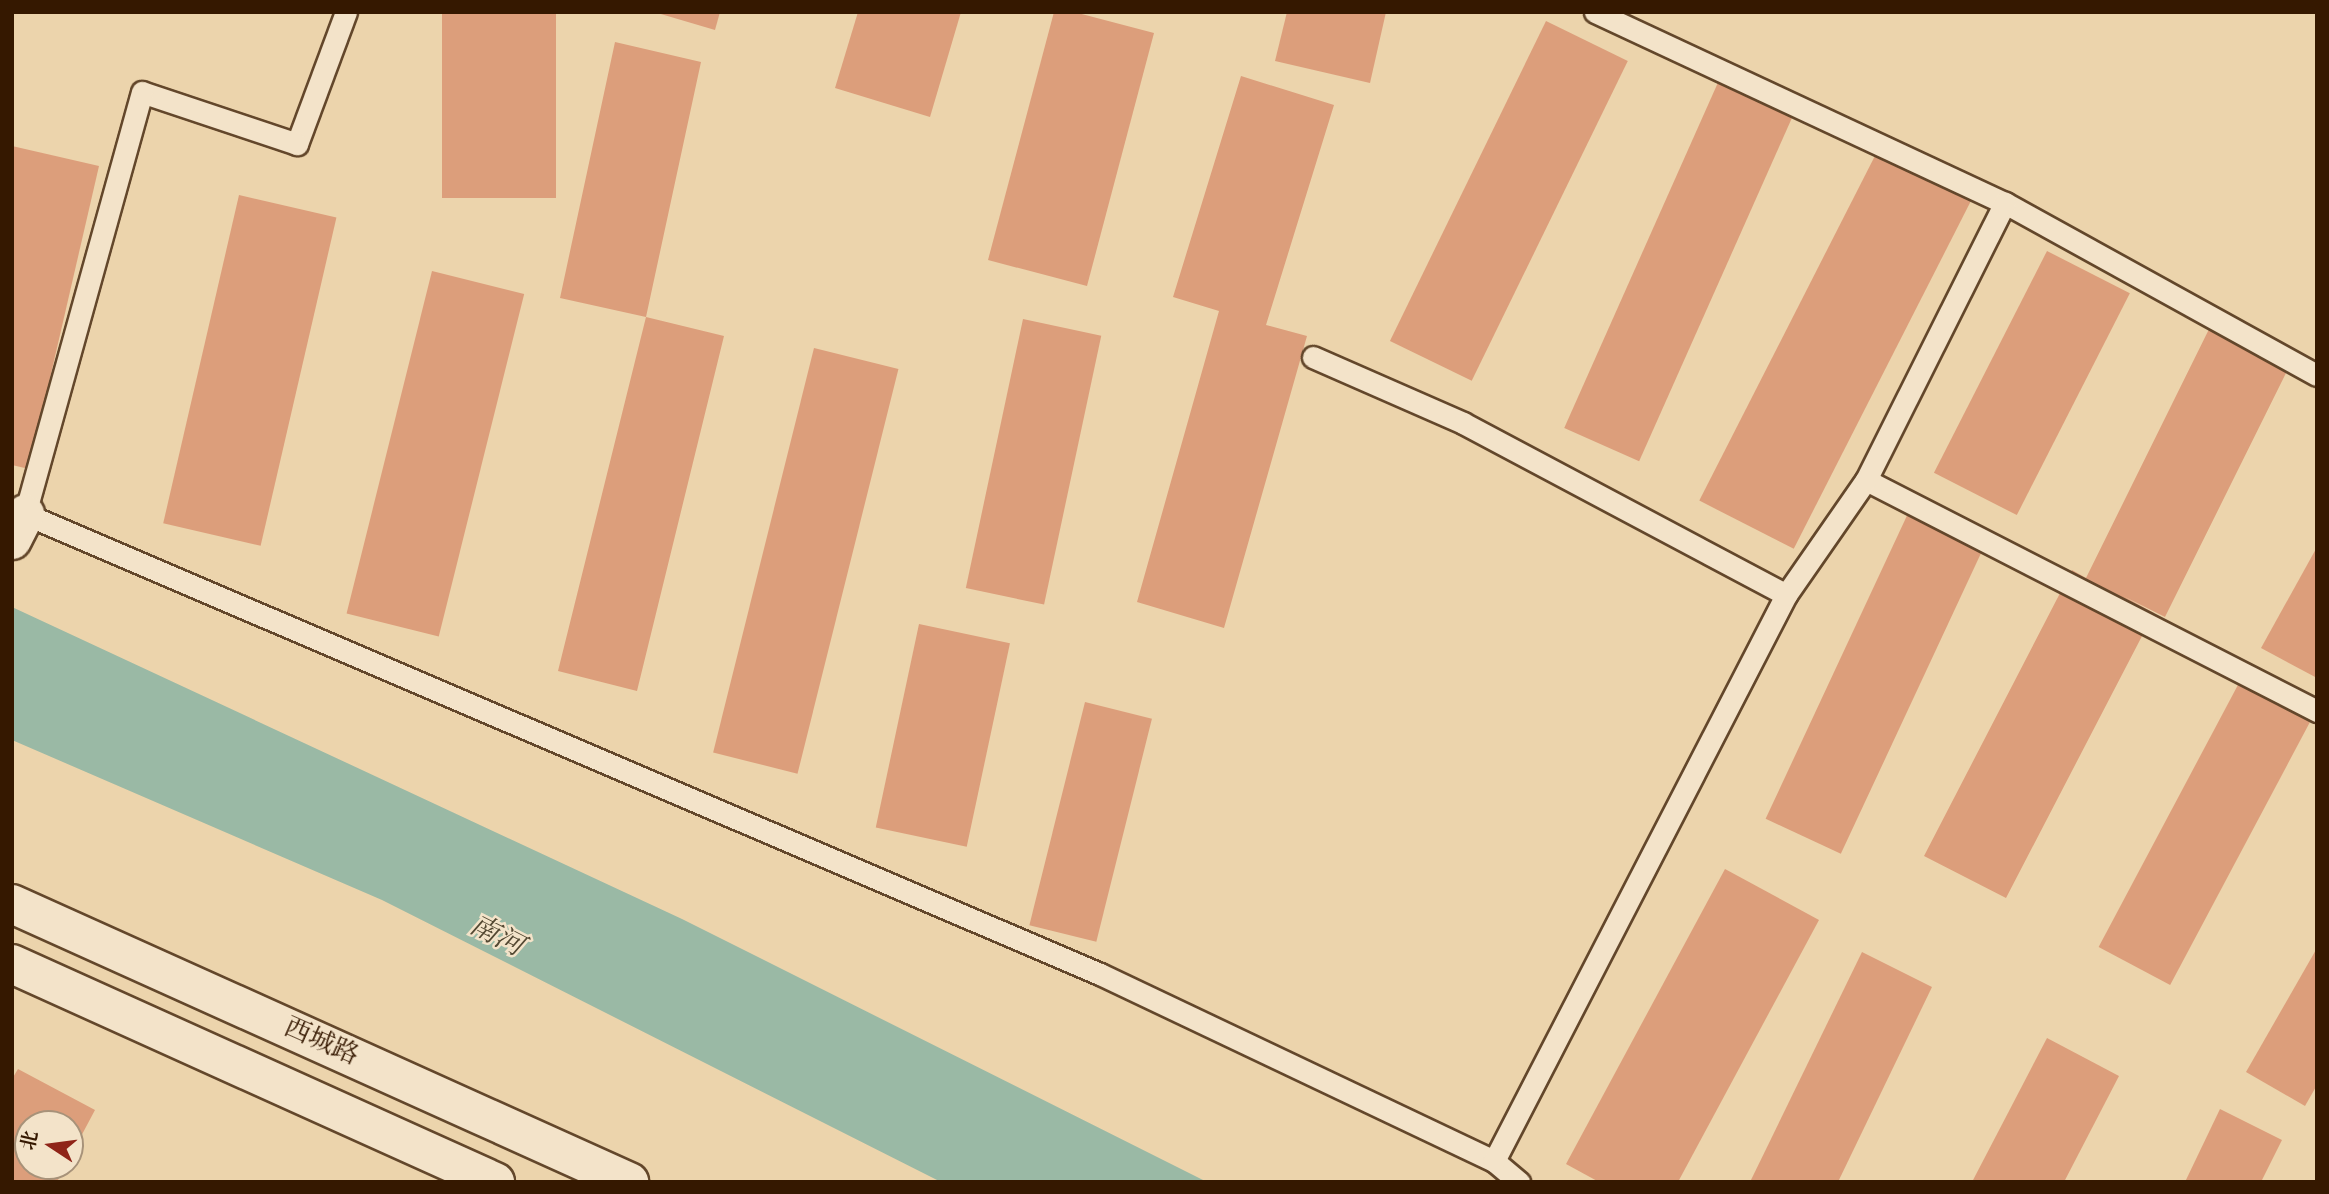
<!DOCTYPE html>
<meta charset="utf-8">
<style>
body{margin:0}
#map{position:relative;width:2329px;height:1194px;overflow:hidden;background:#ecd4ac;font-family:"IM FELL English","Noto Serif SC",serif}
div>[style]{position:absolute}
.water>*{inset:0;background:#9ab9a5}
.building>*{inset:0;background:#dc9e7b;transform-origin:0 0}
.roads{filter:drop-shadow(2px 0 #63472b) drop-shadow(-2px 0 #63472b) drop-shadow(0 2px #63472b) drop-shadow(0 -2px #63472b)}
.service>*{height:21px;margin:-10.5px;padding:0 10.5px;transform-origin:10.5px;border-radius:10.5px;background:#f3e3c9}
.minor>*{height:38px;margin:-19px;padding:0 19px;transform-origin:19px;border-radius:19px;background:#f3e3c9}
.secondary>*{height:38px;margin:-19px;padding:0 19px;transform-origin:19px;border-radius:19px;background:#f3e3c9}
span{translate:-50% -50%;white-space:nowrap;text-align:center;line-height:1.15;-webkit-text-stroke:5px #f3e3c9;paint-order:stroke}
.street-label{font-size:26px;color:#351800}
.water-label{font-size:28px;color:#534832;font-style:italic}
.frame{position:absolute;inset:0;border:14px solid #351800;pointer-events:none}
.north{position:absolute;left:14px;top:1110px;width:70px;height:70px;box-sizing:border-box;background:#f3e3c9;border:2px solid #a79279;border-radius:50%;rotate:283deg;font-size:19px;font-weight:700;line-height:28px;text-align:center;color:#351800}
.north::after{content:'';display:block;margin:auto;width:24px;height:32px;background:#8f2418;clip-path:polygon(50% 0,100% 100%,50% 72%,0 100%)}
</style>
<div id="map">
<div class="water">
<i style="clip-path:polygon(12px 607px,682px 919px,1207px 1182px,941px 1182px,382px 900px,12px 740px)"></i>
</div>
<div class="building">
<i style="left:442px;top:12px;width:114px;height:186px"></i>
<i style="clip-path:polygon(654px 12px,720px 12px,715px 30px)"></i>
<i style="clip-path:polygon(858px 12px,961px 12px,930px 117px,835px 88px)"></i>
<i style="clip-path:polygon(1054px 12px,1074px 12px,1154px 33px,1087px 286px,988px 260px)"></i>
<i style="clip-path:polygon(1287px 12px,1386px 12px,1370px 83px,1275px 61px)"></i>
<i style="left:1546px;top:21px;width:91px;height:356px;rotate:26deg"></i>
<i style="clip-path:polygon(615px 42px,701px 62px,646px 317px,724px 336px,637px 691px,558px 671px,646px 317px,560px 298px)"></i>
<i style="clip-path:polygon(1241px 76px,1334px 105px,1266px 325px,1307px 336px,1224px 628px,1137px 602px,1219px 311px,1173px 297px)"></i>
<i style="left:1720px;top:78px;width:82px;height:383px;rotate:24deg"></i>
<i style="clip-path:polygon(12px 146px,99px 166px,29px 469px,12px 465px)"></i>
<i style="left:1880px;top:146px;width:106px;height:398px;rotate:27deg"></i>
<i style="left:239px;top:195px;width:100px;height:337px;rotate:13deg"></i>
<i style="left:2047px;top:251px;width:93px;height:249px;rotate:27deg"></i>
<i style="left:432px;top:271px;width:95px;height:353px;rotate:14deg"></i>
<i style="clip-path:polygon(2216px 315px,2295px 355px,2165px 617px,2123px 596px,2154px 613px,2006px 898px,1924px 856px,2072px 570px,2086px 578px)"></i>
<i style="left:1023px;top:319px;width:80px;height:275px;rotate:12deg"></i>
<i style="left:814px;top:348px;width:87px;height:417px;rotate:14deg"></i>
<i style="left:1911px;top:507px;width:83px;height:344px;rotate:25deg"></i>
<i style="clip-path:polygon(2317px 547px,2317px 678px,2261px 648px)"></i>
<i style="left:919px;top:624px;width:93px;height:208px;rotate:12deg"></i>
<i style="left:2239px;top:683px;width:81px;height:299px;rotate:28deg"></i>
<i style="left:1085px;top:702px;width:69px;height:230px;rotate:14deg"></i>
<i style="clip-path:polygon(1725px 869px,1819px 920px,1678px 1182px,1599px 1182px,1566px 1164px)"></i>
<i style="clip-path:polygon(2317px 948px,2317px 1085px,2305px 1106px,2246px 1072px)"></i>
<i style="clip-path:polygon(1862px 952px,1932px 987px,1838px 1182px,1750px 1182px)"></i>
<i style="clip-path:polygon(2047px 1038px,2119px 1076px,2064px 1182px,1972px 1182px)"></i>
<i style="clip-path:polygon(18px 1069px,95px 1110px,70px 1157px,70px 1124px,28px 1124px,28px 1166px,65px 1166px,57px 1182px,12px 1182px,12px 1079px)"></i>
<i style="clip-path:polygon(2220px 1109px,2282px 1140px,2261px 1182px,2185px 1182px)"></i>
</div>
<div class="roads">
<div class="service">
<i style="left:346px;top:12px;width:141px;rotate:110.4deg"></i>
<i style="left:297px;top:144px;width:163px;rotate:-161.5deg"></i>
<i style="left:142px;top:92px;width:438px;rotate:105.5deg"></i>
<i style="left:25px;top:514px;width:1169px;rotate:23.17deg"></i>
<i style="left:1100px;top:974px;width:436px;rotate:25.4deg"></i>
<i style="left:1494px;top:1161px;width:33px;rotate:40deg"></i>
<i style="left:1595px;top:12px;width:452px;rotate:25deg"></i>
<i style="left:2005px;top:203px;width:356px;rotate:28.9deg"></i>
<i style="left:1313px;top:357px;width:164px;rotate:23.7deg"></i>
<i style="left:1463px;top:423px;width:366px;rotate:28deg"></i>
<i style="left:1866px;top:480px;width:507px;rotate:27.12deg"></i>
<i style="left:1494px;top:1161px;width:637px;rotate:-62.71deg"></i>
<i style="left:1786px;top:595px;width:140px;rotate:-55.2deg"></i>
<i style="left:1866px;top:480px;width:310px;rotate:-63.4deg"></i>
</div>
<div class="minor">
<i style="left:12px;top:540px;width:29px;rotate:-63deg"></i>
</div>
<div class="secondary">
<i style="left:12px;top:904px;width:677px;rotate:24.25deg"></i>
<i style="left:12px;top:964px;width:530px;rotate:24.29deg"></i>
</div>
</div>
<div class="street-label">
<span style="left:321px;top:1042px;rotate:24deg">西城路</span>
</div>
<div class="water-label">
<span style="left:496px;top:937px;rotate:27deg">南河</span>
</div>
<div class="frame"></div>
<div class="north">北</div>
</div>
